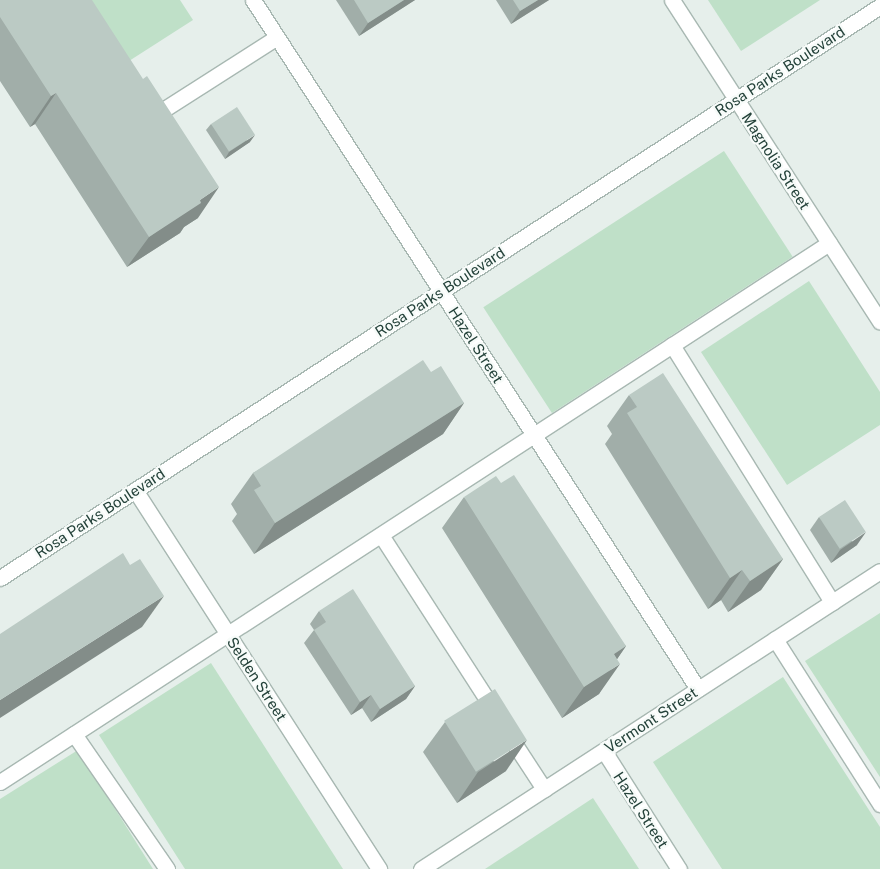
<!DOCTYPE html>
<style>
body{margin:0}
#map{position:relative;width:880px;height:869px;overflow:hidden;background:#e6efeb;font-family:"Public Sans",sans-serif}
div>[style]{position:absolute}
.green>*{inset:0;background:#bfe0c8;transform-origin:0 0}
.roads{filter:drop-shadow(1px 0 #a8b8b2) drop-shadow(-1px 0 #a8b8b2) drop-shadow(0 1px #a8b8b2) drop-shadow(0 -1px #a8b8b2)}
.minor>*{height:15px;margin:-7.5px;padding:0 7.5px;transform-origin:7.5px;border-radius:7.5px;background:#fff}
.wall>*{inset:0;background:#a1aea9}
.shaded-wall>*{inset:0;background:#838d89}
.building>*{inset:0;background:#bbcac4;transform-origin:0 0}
span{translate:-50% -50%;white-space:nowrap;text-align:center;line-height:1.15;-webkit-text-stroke:4.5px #f7fbf9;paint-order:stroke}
.street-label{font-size:15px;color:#24423a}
</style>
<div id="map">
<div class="green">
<i style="clip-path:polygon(91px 0,180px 0,193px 20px,129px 61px)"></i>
<i style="clip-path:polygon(708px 0,820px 0,741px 51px)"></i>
<i style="left:724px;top:151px;width:126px;height:287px;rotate:57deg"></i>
<i style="clip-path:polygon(809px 281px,880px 392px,880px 425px,787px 485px,701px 352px)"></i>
<i style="clip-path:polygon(880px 613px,880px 777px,805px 661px)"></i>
<i style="clip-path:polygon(211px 663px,343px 869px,185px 869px,99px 735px)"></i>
<i style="clip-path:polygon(783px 677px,880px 827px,880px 869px,722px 869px,653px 762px)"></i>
<i style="clip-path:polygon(78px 750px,153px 869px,0 869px,0 799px)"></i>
<i style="clip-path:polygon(593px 798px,639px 869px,485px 869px)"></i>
</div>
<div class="roads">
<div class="minor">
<i style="left:253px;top:0;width:820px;rotate:57.14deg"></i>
<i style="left:672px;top:0;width:383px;rotate:57.1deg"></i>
<i style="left:152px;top:117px;width:148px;rotate:-32.6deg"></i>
<i style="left:672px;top:345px;width:303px;rotate:58.1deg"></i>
<i style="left:135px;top:490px;width:451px;rotate:57.2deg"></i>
<i style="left:381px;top:535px;width:211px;rotate:57.2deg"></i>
<i style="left:0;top:578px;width:1050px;rotate:-33.02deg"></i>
<i style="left:775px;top:639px;width:196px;rotate:57.5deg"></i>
<i style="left:74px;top:734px;width:164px;rotate:55.4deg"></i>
<i style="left:508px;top:734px;width:66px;rotate:56.8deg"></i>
<i style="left:604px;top:751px;width:140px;rotate:57.6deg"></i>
<i style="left:0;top:782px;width:989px;rotate:-33.03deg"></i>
<i style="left:421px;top:869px;width:547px;rotate:-32.99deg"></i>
</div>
</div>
<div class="wall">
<i style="clip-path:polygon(0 0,198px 218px,184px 227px,180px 233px,127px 267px,35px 124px,30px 127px,0 81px)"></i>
<i style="clip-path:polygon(336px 0,415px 0,359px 36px)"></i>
<i style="clip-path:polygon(496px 0,549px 0,511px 24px)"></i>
<i style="clip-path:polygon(211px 124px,250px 142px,225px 159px,206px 130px)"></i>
<i style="clip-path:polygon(431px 372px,464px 403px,443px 434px,254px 554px,232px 521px,237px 514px,231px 504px,253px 473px)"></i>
<i style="clip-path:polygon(629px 395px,783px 559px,761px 590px,728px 612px,721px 600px,708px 609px,605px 444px,612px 434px,607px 426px)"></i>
<i style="clip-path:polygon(464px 497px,626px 646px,617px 659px,599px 694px,562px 718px,442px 528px)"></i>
<i style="clip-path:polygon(819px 517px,857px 545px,831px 563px,810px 530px)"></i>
<i style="clip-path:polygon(319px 611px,415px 686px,406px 699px,371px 722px,362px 708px,351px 715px,304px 643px,314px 630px,310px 624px)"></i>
<i style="clip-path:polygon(445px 722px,506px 771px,457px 803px,423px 752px)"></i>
</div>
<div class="shaded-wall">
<i style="clip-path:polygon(404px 0,415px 0,359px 36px,368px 23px)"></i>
<i style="clip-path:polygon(538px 0,549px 0,511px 24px,520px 11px)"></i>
<i style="clip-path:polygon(56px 93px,35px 124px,30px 127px,51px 96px)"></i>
<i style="clip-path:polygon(255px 135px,250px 142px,225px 159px,229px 152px)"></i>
<i style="clip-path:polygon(219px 187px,198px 218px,184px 227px,180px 233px,127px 267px,149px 237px,200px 200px)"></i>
<i style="clip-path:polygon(464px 403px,443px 434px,254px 554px,275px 523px)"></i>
<i style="clip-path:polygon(866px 532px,857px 545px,831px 563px,840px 550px)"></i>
<i style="clip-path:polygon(783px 559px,761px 590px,728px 612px,750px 581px)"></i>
<i style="clip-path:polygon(742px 570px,721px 600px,708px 609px,730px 578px)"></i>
<i style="clip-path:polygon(164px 596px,142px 627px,0 718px,0 700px)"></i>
<i style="clip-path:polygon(626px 646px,609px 671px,620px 664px,599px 694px,562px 718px,584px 687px,614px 654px)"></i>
<i style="clip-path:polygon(415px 686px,406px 699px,371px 722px,380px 709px)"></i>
<i style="clip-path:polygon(371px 695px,362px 708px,351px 715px,360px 702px)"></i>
<i style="clip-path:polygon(527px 740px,506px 771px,457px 803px,478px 772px)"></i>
</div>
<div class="building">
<i style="clip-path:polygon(0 0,92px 0,143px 79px,147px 76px,219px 187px,200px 200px,201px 203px,149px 237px,56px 93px,51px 96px,0 17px)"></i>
<i style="clip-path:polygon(354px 0,404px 0,368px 23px)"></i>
<i style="clip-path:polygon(513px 0,538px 0,520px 11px)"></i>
<i style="left:237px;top:107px;width:33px;height:31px;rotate:57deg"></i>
<i style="clip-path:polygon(423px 360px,431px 372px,441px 366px,464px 403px,275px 523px,254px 490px,261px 486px,253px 473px)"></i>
<i style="clip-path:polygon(663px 373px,783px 559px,750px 581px,742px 570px,730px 578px,627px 413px,637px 407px,629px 395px)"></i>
<i style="clip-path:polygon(514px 475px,626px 646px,614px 654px,620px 664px,584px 687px,464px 497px,496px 476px,501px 483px)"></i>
<i style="left:845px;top:500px;width:38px;height:31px;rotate:57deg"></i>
<i style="clip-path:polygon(123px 553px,130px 565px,140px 559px,164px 596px,0 700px,0 634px)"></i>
<i style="clip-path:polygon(353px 589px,415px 686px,380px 709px,371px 695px,360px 702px,314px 630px,326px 622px,319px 611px)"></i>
<i style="left:495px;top:689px;width:60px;height:60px;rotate:58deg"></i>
</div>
<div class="street-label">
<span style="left:780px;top:71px;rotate:-33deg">Rosa Parks Boulevard</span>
<span style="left:776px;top:161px;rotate:57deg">Magnolia Street</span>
<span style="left:440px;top:292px;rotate:-33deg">Rosa Parks Boulevard</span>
<span style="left:476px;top:345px;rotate:57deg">Hazel Street</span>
<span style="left:100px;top:513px;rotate:-33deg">Rosa Parks Boulevard</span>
<span style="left:257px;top:679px;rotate:57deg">Selden Street</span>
<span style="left:651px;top:720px;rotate:-33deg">Vermont Street</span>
<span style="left:641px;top:810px;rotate:57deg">Hazel Street</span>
</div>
</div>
